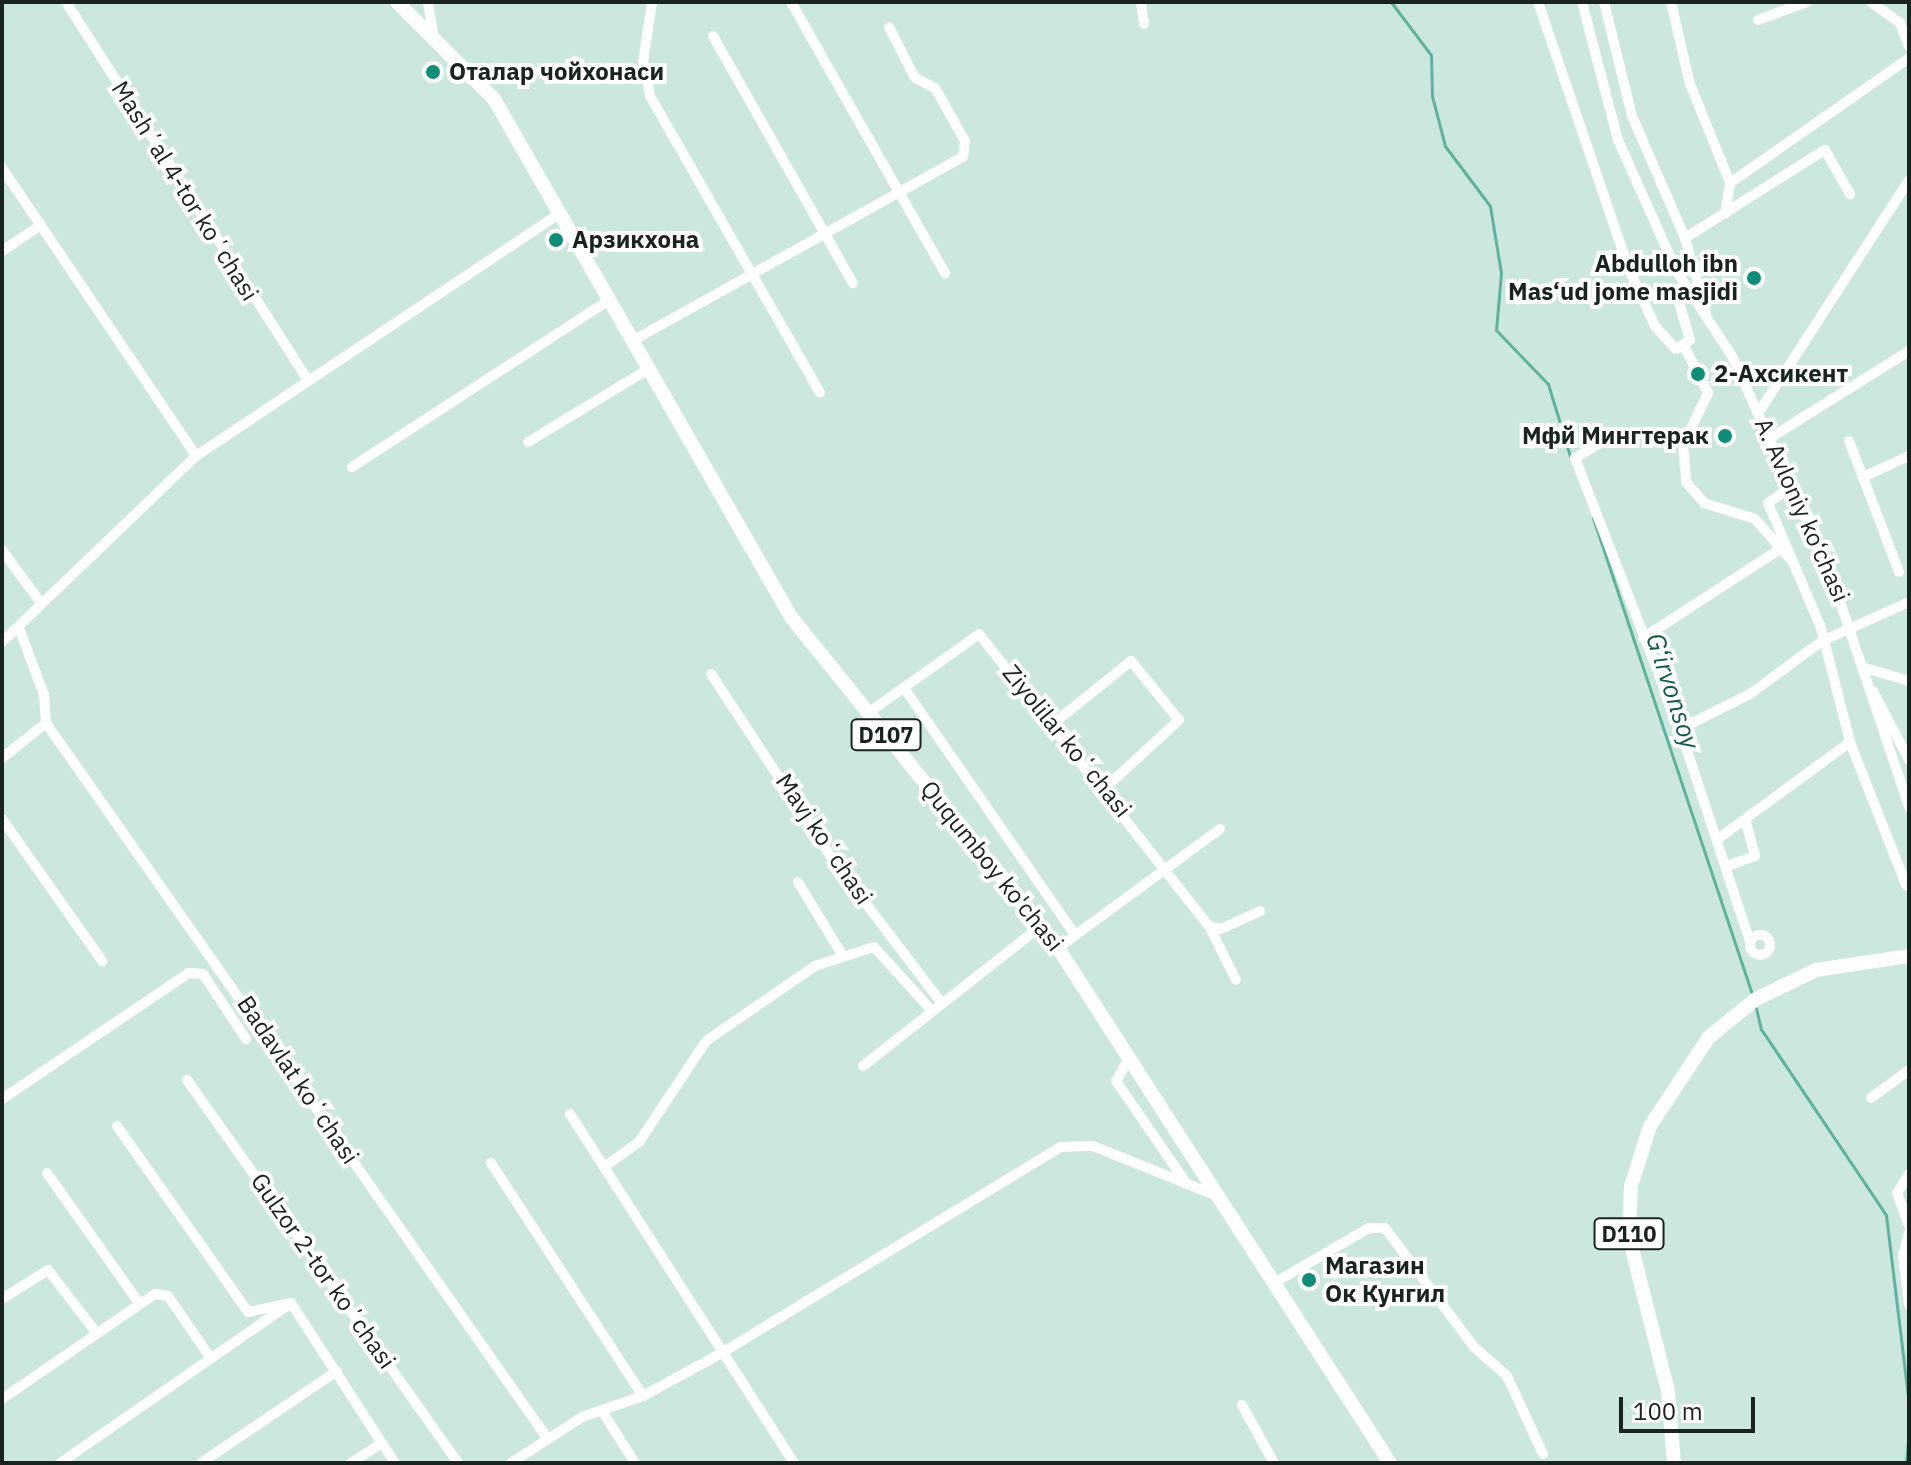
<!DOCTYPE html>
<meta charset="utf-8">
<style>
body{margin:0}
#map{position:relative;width:1911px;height:1465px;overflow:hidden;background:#cce7de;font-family:"IBM Plex Sans",sans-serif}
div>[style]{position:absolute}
.stream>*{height:3px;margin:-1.5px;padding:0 1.5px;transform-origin:1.5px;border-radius:1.5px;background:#5fb39d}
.minor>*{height:10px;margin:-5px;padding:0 5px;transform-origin:5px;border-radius:5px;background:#fff}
.minor>.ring{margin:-5px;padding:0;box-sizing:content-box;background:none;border:10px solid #fff;border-radius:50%}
.major>*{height:14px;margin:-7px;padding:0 7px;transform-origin:7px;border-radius:7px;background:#fff}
.dots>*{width:22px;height:22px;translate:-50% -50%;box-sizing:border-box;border:4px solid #fff;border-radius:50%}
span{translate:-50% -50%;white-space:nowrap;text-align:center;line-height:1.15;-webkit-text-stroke:8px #fff;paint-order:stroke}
.shield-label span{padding:2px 6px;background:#fff;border:2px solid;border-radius:6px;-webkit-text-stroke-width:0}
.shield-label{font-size:22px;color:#192320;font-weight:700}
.poi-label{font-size:24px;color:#192320;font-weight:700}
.left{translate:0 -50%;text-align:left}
.right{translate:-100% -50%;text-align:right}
.street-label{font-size:24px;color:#192320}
.water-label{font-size:26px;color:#135949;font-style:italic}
.frame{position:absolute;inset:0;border:4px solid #192320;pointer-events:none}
.scale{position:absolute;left:1619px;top:1397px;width:136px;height:36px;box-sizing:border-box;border:4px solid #192320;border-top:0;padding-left:10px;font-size:24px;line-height:28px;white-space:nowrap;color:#192320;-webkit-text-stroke:6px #fff;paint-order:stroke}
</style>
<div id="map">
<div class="stream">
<i style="left:1391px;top:2px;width:66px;rotate:53deg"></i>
<i style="left:1431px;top:55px;width:41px;rotate:88.6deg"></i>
<i style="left:1432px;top:96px;width:52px;rotate:75.4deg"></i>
<i style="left:1445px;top:146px;width:75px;rotate:53.1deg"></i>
<i style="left:1490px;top:206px;width:68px;rotate:80.7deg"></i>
<i style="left:1501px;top:273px;width:57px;rotate:95deg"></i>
<i style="left:1496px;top:330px;width:75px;rotate:46.1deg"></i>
<i style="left:1548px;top:384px;width:78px;rotate:73deg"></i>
<i style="left:1593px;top:518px;width:505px;rotate:71.53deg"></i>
<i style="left:1756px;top:1008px;width:22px;rotate:77deg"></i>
<i style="left:1761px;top:1029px;width:224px;rotate:56.1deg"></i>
<i style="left:1886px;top:1215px;width:191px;rotate:83.1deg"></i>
<i style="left:1906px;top:1463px;width:37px;rotate:-85deg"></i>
</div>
<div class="minor">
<i style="left:66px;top:2px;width:446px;rotate:57.4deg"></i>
<i style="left:428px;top:2px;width:30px;rotate:81deg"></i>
<i style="left:652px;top:2px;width:61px;rotate:98.5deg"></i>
<i style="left:643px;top:62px;width:35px;rotate:78deg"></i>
<i style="left:650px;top:96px;width:342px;rotate:60.2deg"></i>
<i style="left:791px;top:2px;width:312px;rotate:60.4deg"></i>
<i style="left:1141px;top:2px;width:22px;rotate:82deg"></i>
<i style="left:1538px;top:2px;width:282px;rotate:71.2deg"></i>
<i style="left:1629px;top:269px;width:63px;rotate:65.5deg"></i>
<i style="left:1655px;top:326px;width:31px;rotate:48deg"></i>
<i style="left:1676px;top:349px;width:17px;rotate:-33deg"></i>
<i style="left:1690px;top:340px;width:43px;rotate:-106.3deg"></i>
<i style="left:1678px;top:299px;width:15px;rotate:-67deg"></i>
<i style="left:1582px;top:2px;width:143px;rotate:75.4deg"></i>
<i style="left:1618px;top:140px;width:145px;rotate:65.9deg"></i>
<i style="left:1677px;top:272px;width:100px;rotate:56.8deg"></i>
<i style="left:1732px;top:356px;width:240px;rotate:65.7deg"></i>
<i style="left:1831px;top:575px;width:245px;rotate:71.4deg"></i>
<i style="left:1604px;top:2px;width:117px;rotate:76.2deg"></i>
<i style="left:1632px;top:116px;width:133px;rotate:66.5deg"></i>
<i style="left:1685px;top:238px;width:78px;rotate:74.4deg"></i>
<i style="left:1671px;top:2px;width:84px;rotate:77deg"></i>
<i style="left:1690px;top:84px;width:107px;rotate:68deg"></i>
<i style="left:1730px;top:183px;width:31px;rotate:99deg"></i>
<i style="left:1871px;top:2px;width:36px;rotate:36deg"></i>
<i style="left:1900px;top:23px;width:25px;rotate:69deg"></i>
<i style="left:1758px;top:20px;width:52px;rotate:-20.2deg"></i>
<i style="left:713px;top:36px;width:284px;rotate:60.5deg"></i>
<i style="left:2px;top:168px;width:347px;rotate:56deg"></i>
<i style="left:1730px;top:183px;width:218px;rotate:-34.9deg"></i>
<i style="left:1685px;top:238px;width:165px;rotate:-32.2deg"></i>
<i style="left:1825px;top:150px;width:51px;rotate:60.4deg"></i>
<i style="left:2px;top:251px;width:47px;rotate:-33.7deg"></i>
<i style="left:632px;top:341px;width:379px;rotate:-29.1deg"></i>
<i style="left:963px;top:157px;width:16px;rotate:-83deg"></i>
<i style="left:965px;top:141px;width:61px;rotate:-119.5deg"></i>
<i style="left:935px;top:88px;width:22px;rotate:-153deg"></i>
<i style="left:915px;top:78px;width:57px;rotate:-117deg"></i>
<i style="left:1685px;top:348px;width:51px;rotate:62.9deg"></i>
<i style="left:1708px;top:393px;width:58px;rotate:115.7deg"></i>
<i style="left:1683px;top:445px;width:37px;rotate:85deg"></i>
<i style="left:1686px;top:482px;width:28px;rotate:49deg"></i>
<i style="left:1704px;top:503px;width:53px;rotate:17.4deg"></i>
<i style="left:1755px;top:519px;width:56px;rotate:48.6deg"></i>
<i style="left:1759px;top:412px;width:276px;rotate:-57.1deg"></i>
<i style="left:1615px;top:434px;width:47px;rotate:149deg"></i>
<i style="left:1575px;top:458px;width:291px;rotate:68.8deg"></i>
<i style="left:1680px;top:729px;width:224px;rotate:71.8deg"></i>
<i style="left:1770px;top:438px;width:164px;rotate:-32deg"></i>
<i style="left:1849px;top:441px;width:39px;rotate:69deg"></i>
<i style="left:528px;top:442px;width:139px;rotate:-31.2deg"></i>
<i style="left:352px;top:467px;width:306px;rotate:-33deg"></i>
<i style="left:1791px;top:487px;width:28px;rotate:145deg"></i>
<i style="left:1768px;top:503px;width:136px;rotate:67deg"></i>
<i style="left:1821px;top:628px;width:118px;rotate:75.7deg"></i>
<i style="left:1850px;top:742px;width:154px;rotate:68.6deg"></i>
<i style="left:2px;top:550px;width:66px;rotate:53.7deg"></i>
<i style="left:1899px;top:572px;width:102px;rotate:-110.8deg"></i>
<i style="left:1863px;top:477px;width:51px;rotate:-24.5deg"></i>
<i style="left:1643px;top:638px;width:163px;rotate:-33deg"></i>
<i style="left:2px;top:642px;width:269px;rotate:-43.8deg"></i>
<i style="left:196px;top:456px;width:438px;rotate:-33.7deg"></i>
<i style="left:1865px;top:668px;width:46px;rotate:16.5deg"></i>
<i style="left:711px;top:674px;width:226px;rotate:56.7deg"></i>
<i style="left:835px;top:863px;width:175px;rotate:52.7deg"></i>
<i style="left:904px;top:688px;width:300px;rotate:55.3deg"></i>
<i style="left:1873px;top:691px;width:78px;rotate:62.4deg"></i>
<i style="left:868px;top:713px;width:136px;rotate:-35.4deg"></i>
<i style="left:979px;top:634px;width:372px;rotate:51.8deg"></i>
<i style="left:1209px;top:926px;width:12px;rotate:14deg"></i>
<i style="left:1221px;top:929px;width:43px;rotate:-24.8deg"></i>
<i style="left:46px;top:723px;width:873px;rotate:54.98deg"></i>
<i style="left:1054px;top:723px;width:99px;rotate:-38.8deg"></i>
<i style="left:1131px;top:661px;width:76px;rotate:50.9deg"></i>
<i style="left:1179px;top:720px;width:100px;rotate:137.4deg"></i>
<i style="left:1680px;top:729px;width:78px;rotate:-26.6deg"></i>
<i style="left:1750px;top:694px;width:89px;rotate:-36.4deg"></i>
<i style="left:1822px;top:641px;width:95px;rotate:-24.1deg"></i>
<i style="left:2px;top:758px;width:56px;rotate:-38.5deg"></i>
<i style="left:46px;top:723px;width:28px;rotate:-94deg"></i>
<i style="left:44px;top:695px;width:72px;rotate:-110.5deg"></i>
<i style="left:2px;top:819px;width:174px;rotate:54.8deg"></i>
<i style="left:1719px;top:838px;width:162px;rotate:-36.2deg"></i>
<i style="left:1727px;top:866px;width:30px;rotate:-20deg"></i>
<i style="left:1755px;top:856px;width:38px;rotate:-105deg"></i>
<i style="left:798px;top:882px;width:83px;rotate:58.8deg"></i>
<i style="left:1209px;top:926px;width:60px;rotate:63.4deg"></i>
<i class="ring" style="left:1750px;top:935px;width:10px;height:10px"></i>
<i style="left:1058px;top:948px;width:201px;rotate:-36.3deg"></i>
<i style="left:1129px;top:1058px;width:26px;rotate:119deg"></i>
<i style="left:1116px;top:1081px;width:124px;rotate:55.5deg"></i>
<i style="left:863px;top:1066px;width:228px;rotate:-38.2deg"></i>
<i style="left:187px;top:1080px;width:469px;rotate:54.7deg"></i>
<i style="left:1871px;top:1098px;width:47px;rotate:-36.4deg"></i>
<i style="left:2px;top:1099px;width:225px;rotate:-34deg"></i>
<i style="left:189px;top:973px;width:14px;rotate:4deg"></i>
<i style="left:203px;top:974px;width:78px;rotate:56.5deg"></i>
<i style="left:570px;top:1114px;width:415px;rotate:57.3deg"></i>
<i style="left:117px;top:1126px;width:228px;rotate:54.8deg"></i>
<i style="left:248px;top:1312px;width:44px;rotate:-11.8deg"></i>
<i style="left:291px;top:1303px;width:191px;rotate:57deg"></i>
<i style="left:491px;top:1163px;width:278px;rotate:56.9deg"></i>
<i style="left:604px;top:1167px;width:43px;rotate:-35.5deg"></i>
<i style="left:639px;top:1142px;width:121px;rotate:-56.4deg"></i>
<i style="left:706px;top:1041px;width:132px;rotate:-34.5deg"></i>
<i style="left:815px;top:966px;width:62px;rotate:-17.9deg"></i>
<i style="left:874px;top:947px;width:86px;rotate:47.8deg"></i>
<i style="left:47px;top:1173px;width:159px;rotate:54.7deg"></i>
<i style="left:1909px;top:1174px;width:22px;rotate:122deg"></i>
<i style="left:1897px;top:1193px;width:35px;rotate:70deg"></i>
<i style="left:1909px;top:1233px;width:23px;rotate:105deg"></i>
<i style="left:1903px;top:1255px;width:50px;rotate:83.2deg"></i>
<i style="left:1274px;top:1283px;width:110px;rotate:-30.1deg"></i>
<i style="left:1369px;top:1228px;width:16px"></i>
<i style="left:1385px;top:1228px;width:149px;rotate:53.2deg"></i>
<i style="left:1474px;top:1347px;width:44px;rotate:41.3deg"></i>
<i style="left:1507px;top:1376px;width:86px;rotate:65.2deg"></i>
<i style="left:2px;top:1299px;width:54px;rotate:-32.2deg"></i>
<i style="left:48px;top:1270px;width:78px;rotate:52.3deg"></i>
<i style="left:2px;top:1399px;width:186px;rotate:-34.5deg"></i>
<i style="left:155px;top:1294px;width:13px;rotate:9deg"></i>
<i style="left:168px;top:1296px;width:74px;rotate:55.5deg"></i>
<i style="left:1242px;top:1405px;width:66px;rotate:61.1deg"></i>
<i style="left:602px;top:1411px;width:62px;rotate:57.6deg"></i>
<i style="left:60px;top:1463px;width:281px;rotate:-34.7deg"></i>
<i style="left:201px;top:1463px;width:164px;rotate:-34.1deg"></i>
<i style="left:351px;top:1463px;width:37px;rotate:-33deg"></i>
<i style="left:511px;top:1463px;width:85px;rotate:-32.9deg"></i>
<i style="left:582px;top:1417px;width:65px;rotate:-19deg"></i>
<i style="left:643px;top:1396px;width:88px;rotate:-28.6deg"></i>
<i style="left:720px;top:1354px;width:398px;rotate:-31.3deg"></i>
<i style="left:1060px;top:1147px;width:33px;rotate:-2deg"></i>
<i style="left:1093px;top:1146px;width:131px;rotate:21.9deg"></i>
</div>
<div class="major">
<i style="left:397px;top:2px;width:137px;rotate:45deg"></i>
<i style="left:494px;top:99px;width:597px;rotate:60.17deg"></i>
<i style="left:791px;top:617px;width:425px;rotate:51.1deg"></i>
<i style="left:1058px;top:948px;width:613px;rotate:57.19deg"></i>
<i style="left:1674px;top:1463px;width:72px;rotate:-94.8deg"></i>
<i style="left:1668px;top:1391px;width:159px;rotate:-104.2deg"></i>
<i style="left:1629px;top:1237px;width:51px;rotate:-87.8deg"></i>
<i style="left:1631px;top:1186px;width:63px;rotate:-72.4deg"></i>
<i style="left:1650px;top:1126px;width:107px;rotate:-56.5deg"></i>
<i style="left:1709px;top:1037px;width:60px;rotate:-39deg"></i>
<i style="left:1756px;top:999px;width:67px;rotate:-25.8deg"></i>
<i style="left:1816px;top:970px;width:94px;rotate:-8.6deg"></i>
</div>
<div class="dots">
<i style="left:433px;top:72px;background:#0c8f76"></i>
<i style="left:556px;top:240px;background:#0c8f76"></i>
<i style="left:1754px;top:278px;background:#0c8f76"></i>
<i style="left:1698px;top:374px;background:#0c8f76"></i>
<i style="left:1725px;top:436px;background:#0c8f76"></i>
<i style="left:1309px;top:1280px;background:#0c8f76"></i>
</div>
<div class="shield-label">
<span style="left:886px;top:735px">D107</span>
<span style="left:1629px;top:1234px">D110</span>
</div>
<div class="poi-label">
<span class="left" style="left:449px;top:72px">Оталар чойхонаси</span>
<span class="left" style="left:572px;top:240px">Арзикхона</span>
<span class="right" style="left:1738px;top:278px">Abdulloh ibn<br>Mas‘ud jome masjidi</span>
<span class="left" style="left:1714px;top:374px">2-Ахсикент</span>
<span class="right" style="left:1709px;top:436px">Мфй Мингтерак</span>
<span class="left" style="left:1325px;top:1280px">Магазин<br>Ок Кунгил</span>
</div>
<div class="street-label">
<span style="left:185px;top:191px;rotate:58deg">Mashʼal 4-tor koʼchasi</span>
<span style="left:1802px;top:510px;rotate:66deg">A. Avloniy ko‘chasi</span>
<span style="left:1067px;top:741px;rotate:51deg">Ziyolilar koʻchasi</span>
<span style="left:824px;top:839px;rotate:56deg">Mavj koʻchasi</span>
<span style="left:992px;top:866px;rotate:51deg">Ququmboy ko'chasi</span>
<span style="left:298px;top:1080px;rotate:56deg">Badavlat koʻchasi</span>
<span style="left:323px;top:1271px;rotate:55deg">Gulzor 2-tor koʼchasi</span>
</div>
<div class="water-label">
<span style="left:1673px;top:691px;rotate:72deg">G‘irvonsoy</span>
</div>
<div class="frame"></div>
<div class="scale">100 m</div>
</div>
